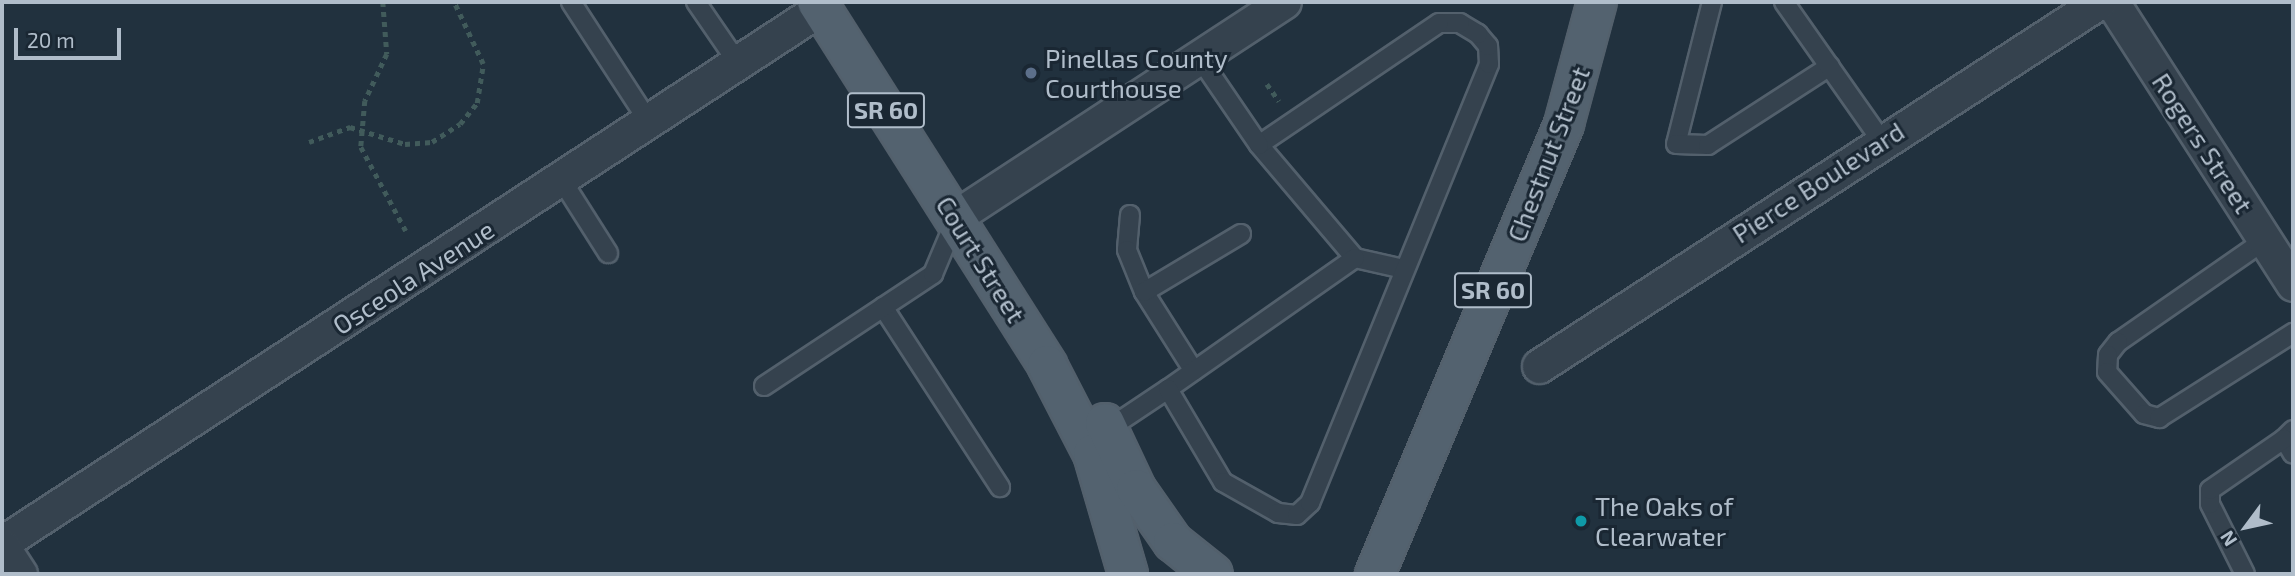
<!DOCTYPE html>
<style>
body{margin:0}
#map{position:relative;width:2295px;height:576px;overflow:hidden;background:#21313e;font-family:"Exo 2",sans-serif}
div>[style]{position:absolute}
.path>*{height:4.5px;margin-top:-2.25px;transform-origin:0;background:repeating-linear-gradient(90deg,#415b5b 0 5px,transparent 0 10px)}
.roads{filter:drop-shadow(2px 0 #53606c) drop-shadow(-2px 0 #53606c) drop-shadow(0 2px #53606c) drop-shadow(0 -2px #53606c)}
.lane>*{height:18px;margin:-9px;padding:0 9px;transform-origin:9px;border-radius:9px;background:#35424e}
.street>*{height:33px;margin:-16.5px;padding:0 16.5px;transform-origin:16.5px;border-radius:16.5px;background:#35424e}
.primary>*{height:38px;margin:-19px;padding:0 19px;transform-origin:19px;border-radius:19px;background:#53626f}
.dots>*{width:19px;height:19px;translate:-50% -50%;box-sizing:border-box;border:4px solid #1a2733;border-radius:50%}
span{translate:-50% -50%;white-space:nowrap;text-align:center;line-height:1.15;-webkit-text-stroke:6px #1a2733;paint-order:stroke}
.shield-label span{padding:2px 5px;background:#1a2733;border:2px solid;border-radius:5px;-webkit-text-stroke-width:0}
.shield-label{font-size:24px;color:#b0bdca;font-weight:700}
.poi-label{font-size:26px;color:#b0bdca}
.left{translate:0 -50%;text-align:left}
.street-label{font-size:26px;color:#b0bdca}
.frame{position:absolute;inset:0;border:4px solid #b0bdca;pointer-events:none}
.north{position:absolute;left:2211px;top:492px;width:70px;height:70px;-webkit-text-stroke:5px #1a2733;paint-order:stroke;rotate:237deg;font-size:19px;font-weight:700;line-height:28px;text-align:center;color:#b0bdca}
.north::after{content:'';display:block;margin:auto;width:24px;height:32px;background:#b0bdca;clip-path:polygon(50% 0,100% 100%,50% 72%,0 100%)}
.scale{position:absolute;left:14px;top:28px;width:107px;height:32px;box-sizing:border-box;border:4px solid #b0bdca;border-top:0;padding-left:9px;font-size:21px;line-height:24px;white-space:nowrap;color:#b0bdca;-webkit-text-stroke:5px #1a2733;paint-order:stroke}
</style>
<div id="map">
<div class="path">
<i style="left:383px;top:2px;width:52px;rotate:85.6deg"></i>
<i style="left:387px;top:54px;width:52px;rotate:115.1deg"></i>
<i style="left:365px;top:101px;width:46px;rotate:95deg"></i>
<i style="left:361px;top:147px;width:95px;rotate:61.8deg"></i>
<i style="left:1267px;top:84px;width:21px;rotate:55deg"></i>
<i style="left:309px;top:142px;width:44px;rotate:-20.1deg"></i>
<i style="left:350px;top:127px;width:58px;rotate:17.2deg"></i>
<i style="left:405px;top:144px;width:27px;rotate:-4deg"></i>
<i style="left:432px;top:142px;width:33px;rotate:-33deg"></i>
<i style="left:460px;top:124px;width:27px;rotate:-51deg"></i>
<i style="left:477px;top:103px;width:39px;rotate:-81deg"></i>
<i style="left:483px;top:64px;width:68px;rotate:-115.1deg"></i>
</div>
<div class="roads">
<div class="lane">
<i style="left:571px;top:2px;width:143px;rotate:57deg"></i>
<i style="left:696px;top:2px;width:74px;rotate:55.5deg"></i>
<i style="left:1712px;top:2px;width:146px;rotate:104.2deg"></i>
<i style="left:1676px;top:144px;width:32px;rotate:2deg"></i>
<i style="left:1708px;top:145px;width:145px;rotate:-32.9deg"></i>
<i style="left:1784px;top:2px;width:169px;rotate:54.9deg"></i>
<i style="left:1259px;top:145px;width:148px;rotate:49.7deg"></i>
<i style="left:1355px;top:258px;width:50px;rotate:12.7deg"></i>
<i style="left:561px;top:179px;width:88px;rotate:57.6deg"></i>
<i style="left:1130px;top:215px;width:35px;rotate:95deg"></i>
<i style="left:1127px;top:250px;width:45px;rotate:68deg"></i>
<i style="left:1144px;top:292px;width:93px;rotate:57.7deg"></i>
<i style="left:2265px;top:240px;width:179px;rotate:145.2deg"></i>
<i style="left:2118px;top:342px;width:16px;rotate:128deg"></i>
<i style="left:2108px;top:355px;width:17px;rotate:93deg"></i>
<i style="left:2107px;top:372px;width:56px;rotate:48.6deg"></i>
<i style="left:2144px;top:414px;width:16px;rotate:15deg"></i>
<i style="left:2159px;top:418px;width:159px;rotate:-32.4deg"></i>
<i style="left:1144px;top:292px;width:113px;rotate:-30.9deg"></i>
<i style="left:883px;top:307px;width:215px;rotate:57deg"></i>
<i style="left:764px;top:386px;width:203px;rotate:-33.5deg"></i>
<i style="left:933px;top:274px;width:54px;rotate:-67.2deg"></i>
<i style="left:1168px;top:389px;width:228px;rotate:-35deg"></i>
<i style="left:1108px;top:429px;width:72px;rotate:-33.7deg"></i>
<i style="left:1168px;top:389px;width:108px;rotate:59.4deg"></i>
<i style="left:1223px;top:482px;width:63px;rotate:29.4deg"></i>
<i style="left:1278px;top:513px;width:19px;rotate:6deg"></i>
<i style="left:1297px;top:515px;width:18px;rotate:-43deg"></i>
<i style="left:1310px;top:503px;width:474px;rotate:-67.8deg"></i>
<i style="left:1489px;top:64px;width:18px;rotate:-93deg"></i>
<i style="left:1488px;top:46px;width:16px;rotate:-130deg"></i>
<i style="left:1478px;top:34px;width:21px;rotate:-149deg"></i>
<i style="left:1460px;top:23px;width:21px;rotate:180deg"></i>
<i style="left:1439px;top:23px;width:217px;rotate:145.9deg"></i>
<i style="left:1259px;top:145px;width:107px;rotate:-124.3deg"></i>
<i style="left:2293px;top:430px;width:13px;rotate:135deg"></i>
<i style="left:2284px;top:439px;width:17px;rotate:59deg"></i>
<i style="left:2245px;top:574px;width:78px;rotate:-116.6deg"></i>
<i style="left:2210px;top:504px;width:14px;rotate:-90deg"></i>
<i style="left:2210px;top:490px;width:90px;rotate:-34.6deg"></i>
</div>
<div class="street">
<i style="left:2112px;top:2px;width:335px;rotate:57.3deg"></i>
<i style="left:955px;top:217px;width:393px;rotate:-33.2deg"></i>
<i style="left:1539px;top:366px;width:668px;rotate:-33.02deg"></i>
<i style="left:2px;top:543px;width:978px;rotate:-33.15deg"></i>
<i style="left:2px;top:546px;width:33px;rotate:57deg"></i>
</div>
<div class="primary">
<i style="left:817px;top:2px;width:430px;rotate:57.6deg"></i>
<i style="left:1047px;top:365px;width:100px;rotate:62.7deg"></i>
<i style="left:1093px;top:454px;width:125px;rotate:73.7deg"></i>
<i style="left:1105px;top:423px;width:73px;rotate:64.8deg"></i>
<i style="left:1136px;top:489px;width:65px;rotate:55.1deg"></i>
<i style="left:1173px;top:542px;width:51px;rotate:38.7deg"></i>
<i style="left:1375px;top:574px;width:488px;rotate:-67.2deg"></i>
<i style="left:1564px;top:124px;width:126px;rotate:-74.9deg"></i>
</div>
</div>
<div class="dots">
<i style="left:1031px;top:73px;background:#5c6f8a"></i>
<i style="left:1581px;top:521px;background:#0f9aa8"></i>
</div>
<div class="shield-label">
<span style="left:886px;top:110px">SR 60</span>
<span style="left:1493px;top:290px">SR 60</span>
</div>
<div class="poi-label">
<span class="left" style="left:1045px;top:73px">Pinellas County<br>Courthouse</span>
<span class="left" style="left:1595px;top:521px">The Oaks of<br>Clearwater</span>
</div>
<div class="street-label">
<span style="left:2203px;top:143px;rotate:57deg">Rogers Street</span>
<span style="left:1548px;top:154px;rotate:-69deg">Chestnut Street</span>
<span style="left:1818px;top:182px;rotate:-33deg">Pierce Boulevard</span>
<span style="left:981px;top:259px;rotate:58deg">Court Street</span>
<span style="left:413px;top:277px;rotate:-33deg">Osceola Avenue</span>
</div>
<div class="frame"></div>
<div class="north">N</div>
<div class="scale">20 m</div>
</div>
